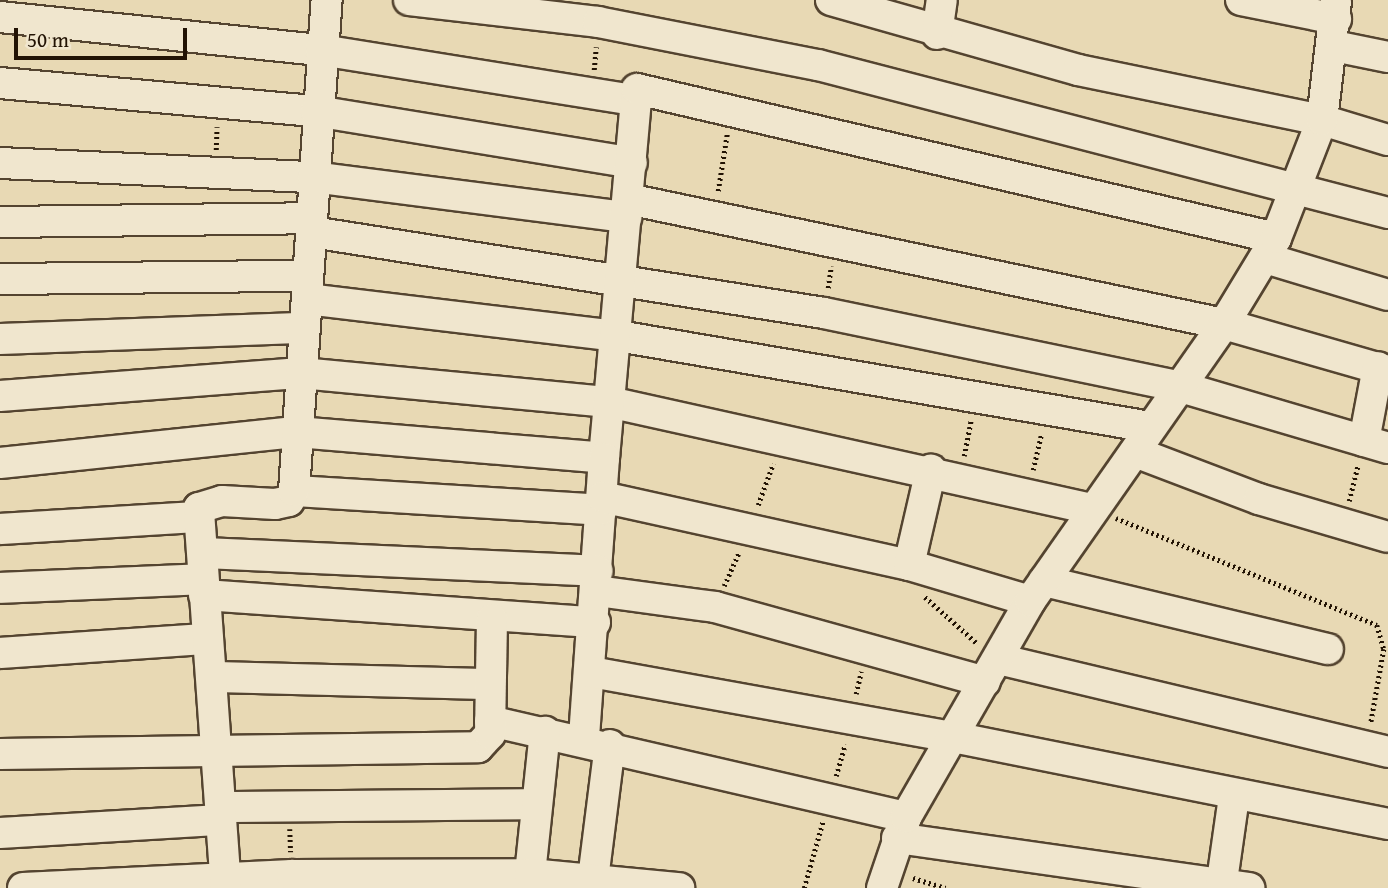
<!DOCTYPE html>
<style>
body{margin:0}
#map{position:relative;width:1388px;height:888px;overflow:hidden;background:#e8d9b4;font-family:"Gentium Book Plus",serif}
div>[style]{position:absolute}
.path>*{height:4.5px;margin-top:-2.25px;transform-origin:0;background:repeating-linear-gradient(90deg,#221304 0 2px,transparent 0 5.5px)}
.roads{filter:drop-shadow(2px 0 #544430) drop-shadow(-2px 0 #544430) drop-shadow(0 2px #544430) drop-shadow(0 -2px #544430)}
.minor>*{height:30px;margin:-15px;padding:0 15px;transform-origin:15px;border-radius:15px;background:#f0e6ce}
span{translate:-50% -50%;white-space:nowrap;text-align:center;line-height:1.15;-webkit-text-stroke:5px #f0e6ce;paint-order:stroke}
.scale{position:absolute;left:14px;top:28px;width:173px;height:32px;box-sizing:border-box;border:4px solid #221304;border-top:0;padding-left:9px;font-size:21px;line-height:24px;white-space:nowrap;color:#221304;-webkit-text-stroke:5px #f0e6ce;paint-order:stroke}
</style>
<div id="map">
<div class="path">
<i style="left:594px;top:70px;width:23px;rotate:-85deg"></i>
<i style="left:216px;top:150px;width:23px;rotate:-88deg"></i>
<i style="left:718px;top:191px;width:58px;rotate:-81deg"></i>
<i style="left:828px;top:288px;width:22px;rotate:-82deg"></i>
<i style="left:964px;top:456px;width:37px;rotate:-79deg"></i>
<i style="left:1033px;top:470px;width:37px;rotate:-77deg"></i>
<i style="left:1349px;top:501px;width:36px;rotate:-76deg"></i>
<i style="left:758px;top:505px;width:44px;rotate:-69.9deg"></i>
<i style="left:1116px;top:518px;width:282px;rotate:22.3deg"></i>
<i style="left:1377px;top:625px;width:25px;rotate:74deg"></i>
<i style="left:1384px;top:649px;width:75px;rotate:100deg"></i>
<i style="left:724px;top:586px;width:37px;rotate:-66deg"></i>
<i style="left:925px;top:597px;width:71px;rotate:41.6deg"></i>
<i style="left:856px;top:694px;width:23px;rotate:-77deg"></i>
<i style="left:836px;top:776px;width:33px;rotate:-74deg"></i>
<i style="left:290px;top:829px;width:23px;rotate:88deg"></i>
<i style="left:913px;top:878px;width:34px;rotate:17deg"></i>
<i style="left:804px;top:888px;width:70px;rotate:-74.2deg"></i>
</div>
<div class="roads">
<div class="minor">
<i style="left:409px;top:0;width:190px;rotate:6.6deg"></i>
<i style="left:598px;top:22px;width:224px;rotate:11.1deg"></i>
<i style="left:818px;top:65px;width:589px;rotate:14.56deg"></i>
<i style="left:831px;top:0;width:257px;rotate:15.8deg"></i>
<i style="left:1078px;top:70px;width:249px;rotate:11.6deg"></i>
<i style="left:1322px;top:120px;width:69px;rotate:16.9deg"></i>
<i style="left:1241px;top:0;width:97px;rotate:11.3deg"></i>
<i style="left:0;top:17px;width:323px;rotate:5.9deg"></i>
<i style="left:321px;top:50px;width:317px;rotate:9.1deg"></i>
<i style="left:937px;top:34px;width:34px;rotate:-82deg"></i>
<i style="left:1334px;top:46px;width:55px;rotate:11.5deg"></i>
<i style="left:0;top:83px;width:317px;rotate:5.1deg"></i>
<i style="left:316px;top:111px;width:320px;rotate:9.3deg"></i>
<i style="left:0;top:163px;width:313px;rotate:2.6deg"></i>
<i style="left:313px;top:177px;width:316px;rotate:7.3deg"></i>
<i style="left:628px;top:199px;width:609px;rotate:11.85deg"></i>
<i style="left:1224px;top:324px;width:171px;rotate:16deg"></i>
<i style="left:0;top:222px;width:312px;rotate:-0.7deg"></i>
<i style="left:312px;top:232px;width:518px;rotate:8.99deg"></i>
<i style="left:824px;top:313px;width:365px;rotate:11.7deg"></i>
<i style="left:1181px;top:387px;width:216px;rotate:16.4deg"></i>
<i style="left:1265px;top:258px;width:128px;rotate:16.7deg"></i>
<i style="left:0;top:279px;width:308px;rotate:-0.6deg"></i>
<i style="left:307px;top:299px;width:313px;rotate:6.8deg"></i>
<i style="left:618px;top:336px;width:540px;rotate:9.71deg"></i>
<i style="left:0;top:339px;width:305px;rotate:-2.1deg"></i>
<i style="left:0;top:396px;width:302px;rotate:-4.4deg"></i>
<i style="left:301px;top:373px;width:309px;rotate:5.4deg"></i>
<i style="left:609px;top:402px;width:496px;rotate:12.5deg"></i>
<i style="left:1364px;top:441px;width:75px;rotate:-79.3deg"></i>
<i style="left:1135px;top:452px;width:133px;rotate:20.8deg"></i>
<i style="left:1259px;top:499px;width:134px;rotate:16.4deg"></i>
<i style="left:604px;top:458px;width:370px;rotate:-84.9deg"></i>
<i style="left:637px;top:89px;width:656px;rotate:13.13deg"></i>
<i style="left:0;top:463px;width:299px;rotate:-6deg"></i>
<i style="left:297px;top:432px;width:308px;rotate:4.8deg"></i>
<i style="left:604px;top:458px;width:283px;rotate:94.1deg"></i>
<i style="left:294px;top:491px;width:308px;rotate:3.5deg"></i>
<i style="left:602px;top:497px;width:314px;rotate:12.5deg"></i>
<i style="left:909px;top:565px;width:126px;rotate:16.6deg"></i>
<i style="left:0;top:529px;width:198px;rotate:-3.5deg"></i>
<i style="left:203px;top:553px;width:395px;rotate:2.6deg"></i>
<i style="left:909px;top:565px;width:98px;rotate:-77deg"></i>
<i style="left:1044px;top:581px;width:292px;rotate:13.5deg"></i>
<i style="left:0;top:588px;width:203px;rotate:-2.5deg"></i>
<i style="left:597px;top:591px;width:119px;rotate:7.7deg"></i>
<i style="left:715px;top:607px;width:280px;rotate:15.5deg"></i>
<i style="left:204px;top:595px;width:392px;rotate:4deg"></i>
<i style="left:0;top:653px;width:208px;rotate:-3.9deg"></i>
<i style="left:998px;top:659px;width:401px;rotate:13.4deg"></i>
<i style="left:591px;top:672px;width:368px;rotate:10.2deg"></i>
<i style="left:953px;top:737px;width:444px;rotate:11.3deg"></i>
<i style="left:212px;top:677px;width:276px;rotate:1.5deg"></i>
<i style="left:490px;top:721px;width:427px;rotate:13deg"></i>
<i style="left:0;top:754px;width:478px;rotate:-0.8deg"></i>
<i style="left:478px;top:747px;width:18px;rotate:-47deg"></i>
<i style="left:490px;top:734px;width:115px;rotate:-89deg"></i>
<i style="left:221px;top:807px;width:316px;rotate:-0.5deg"></i>
<i style="left:0;top:833px;width:221px;rotate:-3.4deg"></i>
<i style="left:897px;top:838px;width:356px;rotate:8.1deg"></i>
<i style="left:530px;top:874px;width:143px;rotate:-84deg"></i>
<i style="left:593px;top:879px;width:135px;rotate:-82.8deg"></i>
<i style="left:23px;top:888px;width:269px;rotate:-2.8deg"></i>
<i style="left:292px;top:875px;width:238px;rotate:-0.2deg"></i>
<i style="left:530px;top:874px;width:150px;rotate:5.4deg"></i>
<i style="left:226px;top:888px;width:381px;rotate:-94.1deg"></i>
<i style="left:199px;top:508px;width:24px;rotate:-17deg"></i>
<i style="left:222px;top:501px;width:53px;rotate:3.2deg"></i>
<i style="left:275px;top:504px;width:14px;rotate:-12deg"></i>
<i style="left:289px;top:501px;width:11px;rotate:-63deg"></i>
<i style="left:294px;top:491px;width:492px;rotate:-86.2deg"></i>
<i style="left:882px;top:888px;width:75px;rotate:-71.3deg"></i>
<i style="left:906px;top:817px;width:249px;rotate:-60.1deg"></i>
<i style="left:1030px;top:601px;width:338px;rotate:-55deg"></i>
<i style="left:1224px;top:324px;width:100px;rotate:-58.8deg"></i>
<i style="left:1276px;top:238px;width:127px;rotate:-68.7deg"></i>
<i style="left:1322px;top:120px;width:121px;rotate:-83.3deg"></i>
<i style="left:1221px;top:888px;width:92px;rotate:-81.9deg"></i>
</div>
</div>
<div class="scale">50 m</div>
</div>
